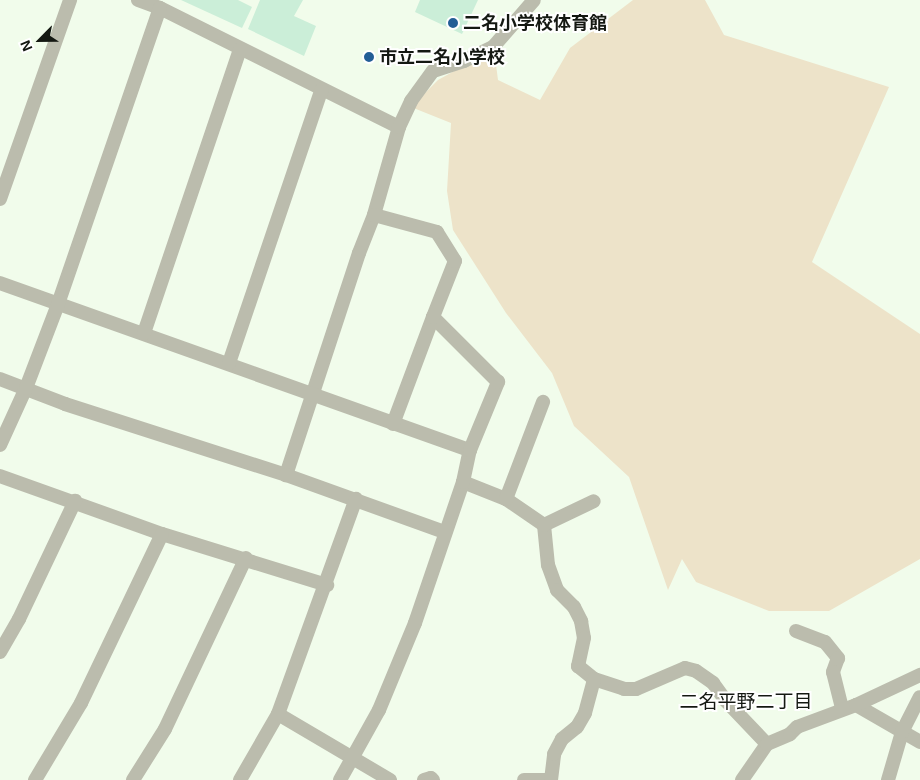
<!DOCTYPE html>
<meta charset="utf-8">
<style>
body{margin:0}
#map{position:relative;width:920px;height:780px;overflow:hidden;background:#f1fceb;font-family:Arial,"Noto Sans JP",sans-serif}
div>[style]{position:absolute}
.green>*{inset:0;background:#ede3c9}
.building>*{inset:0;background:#cbeed8}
.minor>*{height:14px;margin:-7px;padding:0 7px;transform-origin:7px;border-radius:7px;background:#bbbcad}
.dots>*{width:14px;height:14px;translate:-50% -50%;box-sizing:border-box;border:2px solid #fff;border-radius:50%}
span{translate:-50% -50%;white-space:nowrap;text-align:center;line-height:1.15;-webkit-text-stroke:4px #fff;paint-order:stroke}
.poi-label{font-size:18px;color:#141812;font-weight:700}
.left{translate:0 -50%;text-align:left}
.neighbourhood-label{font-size:19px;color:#141812}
.north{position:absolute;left:15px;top:15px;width:50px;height:50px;-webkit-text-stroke:4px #fff;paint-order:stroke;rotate:247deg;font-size:14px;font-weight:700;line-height:20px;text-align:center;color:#141812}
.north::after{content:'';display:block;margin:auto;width:18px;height:22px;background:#141812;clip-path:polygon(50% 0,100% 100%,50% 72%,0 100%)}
</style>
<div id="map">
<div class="green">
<i style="clip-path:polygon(633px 0,705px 0,724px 35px,889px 87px,812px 262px,920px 334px,920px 559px,829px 611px,769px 611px,696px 582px,682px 559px,668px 590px,629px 477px,574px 426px,552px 373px,506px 313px,453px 230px,447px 191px,451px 123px,411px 107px,438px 80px,494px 49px,498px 80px,540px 100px,570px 48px)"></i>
</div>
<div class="building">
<i style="clip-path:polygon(181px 0,238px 0,252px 7px,242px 28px)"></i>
<i style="clip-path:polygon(260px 0,303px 0,294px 16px,316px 26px,304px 56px,248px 29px)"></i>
<i style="clip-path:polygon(420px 0,478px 0,462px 34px,415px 12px)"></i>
</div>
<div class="minor">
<i style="left:138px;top:0;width:23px;rotate:20deg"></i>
<i style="left:160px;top:8px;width:267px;rotate:26.5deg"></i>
<i style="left:399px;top:127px;width:91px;rotate:105.9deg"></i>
<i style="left:374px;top:215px;width:41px;rotate:111.5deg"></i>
<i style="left:359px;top:253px;width:234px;rotate:108.2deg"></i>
<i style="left:399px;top:127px;width:29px;rotate:-65deg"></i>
<i style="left:411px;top:101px;width:37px;rotate:-54deg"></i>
<i style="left:433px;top:71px;width:33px;rotate:-18deg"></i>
<i style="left:464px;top:61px;width:32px;rotate:-26deg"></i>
<i style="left:493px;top:47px;width:62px;rotate:-48.9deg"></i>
<i style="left:0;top:199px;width:211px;rotate:-70.6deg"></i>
<i style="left:0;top:283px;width:499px;rotate:19.6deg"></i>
<i style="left:144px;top:333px;width:300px;rotate:-71.3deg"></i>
<i style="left:229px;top:363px;width:289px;rotate:-71.3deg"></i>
<i style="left:0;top:379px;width:70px;rotate:21deg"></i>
<i style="left:65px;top:404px;width:232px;rotate:17.8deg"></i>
<i style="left:286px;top:475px;width:168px;rotate:19.8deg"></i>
<i style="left:393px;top:424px;width:114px;rotate:-69.5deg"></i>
<i style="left:0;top:445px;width:63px;rotate:-65.5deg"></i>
<i style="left:26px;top:388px;width:90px;rotate:-69.1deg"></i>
<i style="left:58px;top:304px;width:313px;rotate:-71deg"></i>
<i style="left:0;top:476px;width:172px;rotate:19.7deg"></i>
<i style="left:162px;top:534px;width:173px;rotate:17.2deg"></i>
<i style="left:463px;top:482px;width:46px;rotate:21.6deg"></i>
<i style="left:506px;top:499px;width:46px;rotate:34.4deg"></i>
<i style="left:544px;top:525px;width:40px;rotate:84.3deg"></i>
<i style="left:548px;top:565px;width:27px;rotate:70deg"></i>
<i style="left:557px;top:590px;width:24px;rotate:45deg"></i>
<i style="left:574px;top:607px;width:16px;rotate:63deg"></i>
<i style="left:581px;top:621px;width:17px;rotate:80deg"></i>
<i style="left:584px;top:638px;width:29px;rotate:102deg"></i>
<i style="left:578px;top:666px;width:21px;rotate:39deg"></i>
<i style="left:594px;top:679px;width:32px;rotate:18deg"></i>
<i style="left:624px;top:689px;width:12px"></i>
<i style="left:636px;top:689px;width:53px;rotate:-23.2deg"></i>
<i style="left:685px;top:668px;width:11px;rotate:15deg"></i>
<i style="left:696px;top:671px;width:21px;rotate:35deg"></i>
<i style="left:713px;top:683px;width:22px;rotate:54deg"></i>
<i style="left:726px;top:701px;width:59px;rotate:46.4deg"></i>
<i style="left:506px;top:499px;width:104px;rotate:-69.1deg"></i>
<i style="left:544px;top:525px;width:55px;rotate:-25.6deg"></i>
<i style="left:796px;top:631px;width:31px;rotate:21deg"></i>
<i style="left:825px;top:642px;width:21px;rotate:51deg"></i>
<i style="left:838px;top:658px;width:15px;rotate:110deg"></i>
<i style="left:833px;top:672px;width:38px;rotate:76deg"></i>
<i style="left:0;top:652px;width:38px;rotate:-60deg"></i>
<i style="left:19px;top:619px;width:131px;rotate:-64.6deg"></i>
<i style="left:856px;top:705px;width:74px;rotate:30deg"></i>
<i style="left:278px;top:714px;width:130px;rotate:30.5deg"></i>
<i style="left:35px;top:780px;width:90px;rotate:-59.1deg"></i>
<i style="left:81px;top:703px;width:187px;rotate:-64.4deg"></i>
<i style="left:133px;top:780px;width:60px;rotate:-57.9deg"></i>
<i style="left:165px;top:729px;width:189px;rotate:-64.7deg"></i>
<i style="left:240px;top:780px;width:76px;rotate:-60.1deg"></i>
<i style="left:278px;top:714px;width:229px;rotate:-70.1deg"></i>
<i style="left:340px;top:780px;width:80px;rotate:-60.9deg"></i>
<i style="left:379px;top:710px;width:94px;rotate:-67.5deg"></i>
<i style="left:415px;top:623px;width:149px;rotate:-71.2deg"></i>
<i style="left:463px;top:482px;width:33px;rotate:-78deg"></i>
<i style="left:470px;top:450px;width:74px;rotate:-67.6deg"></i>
<i style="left:498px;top:382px;width:92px;rotate:-135deg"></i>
<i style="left:433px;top:317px;width:60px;rotate:-68.6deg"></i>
<i style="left:455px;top:261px;width:34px;rotate:-122deg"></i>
<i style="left:437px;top:232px;width:65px;rotate:-164.9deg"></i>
<i style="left:424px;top:780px;width:7px;rotate:-16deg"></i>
<i style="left:431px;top:778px;width:3px;rotate:45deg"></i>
<i style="left:524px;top:780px;width:27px"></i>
<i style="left:551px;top:780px;width:26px;rotate:-83deg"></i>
<i style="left:554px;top:754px;width:17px;rotate:-62deg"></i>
<i style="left:562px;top:739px;width:19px;rotate:-39deg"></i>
<i style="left:577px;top:727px;width:16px;rotate:-60deg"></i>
<i style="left:585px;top:713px;width:35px;rotate:-75deg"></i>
<i style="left:742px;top:780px;width:44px;rotate:-55.2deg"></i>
<i style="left:767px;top:744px;width:25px;rotate:-23deg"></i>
<i style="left:790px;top:734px;width:10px;rotate:-45deg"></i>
<i style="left:797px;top:727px;width:63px;rotate:-20.4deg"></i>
<i style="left:856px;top:705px;width:71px;rotate:-25.1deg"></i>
<i style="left:888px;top:780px;width:50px;rotate:-73.7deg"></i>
<i style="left:902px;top:732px;width:39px;rotate:-63deg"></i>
</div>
<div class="dots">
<i style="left:453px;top:23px;background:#235e96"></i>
<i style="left:369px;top:57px;background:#235e96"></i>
</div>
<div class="poi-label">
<span class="left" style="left:463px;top:23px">二名小学校体育館</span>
<span class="left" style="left:379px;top:57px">市立二名小学校</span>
</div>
<div class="neighbourhood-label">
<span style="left:746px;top:702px">二名平野二丁目</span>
</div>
<div class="north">N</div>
</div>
